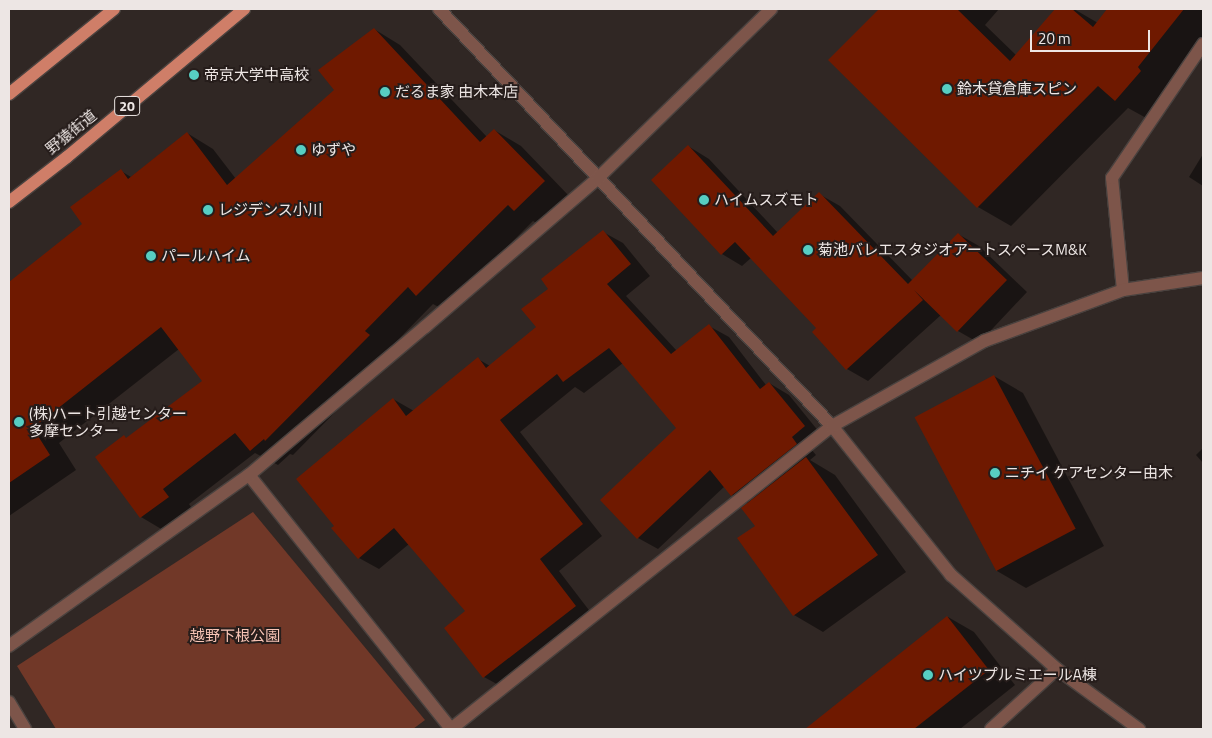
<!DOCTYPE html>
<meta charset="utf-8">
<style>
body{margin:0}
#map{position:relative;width:1212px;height:738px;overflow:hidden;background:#302724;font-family:"Titillium Web","Noto Sans JP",sans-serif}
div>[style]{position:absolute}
.green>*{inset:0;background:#713828}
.shadow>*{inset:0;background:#0007}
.building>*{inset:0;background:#6f1900;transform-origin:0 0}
.roads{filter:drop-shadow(1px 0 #4a423f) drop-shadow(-1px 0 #4a423f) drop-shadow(0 1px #4a423f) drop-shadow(0 -1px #4a423f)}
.minor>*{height:12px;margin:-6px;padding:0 6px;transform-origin:6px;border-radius:6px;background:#7d554a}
.primary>*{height:12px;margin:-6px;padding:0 6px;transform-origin:6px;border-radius:6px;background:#cf7e68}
.dots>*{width:14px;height:14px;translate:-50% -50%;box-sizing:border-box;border:2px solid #261d1b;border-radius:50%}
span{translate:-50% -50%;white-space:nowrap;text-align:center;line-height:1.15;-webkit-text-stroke:4px #261d1b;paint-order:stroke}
.shield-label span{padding:1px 4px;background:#261d1b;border:1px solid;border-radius:4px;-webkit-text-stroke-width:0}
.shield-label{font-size:14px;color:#ede6e4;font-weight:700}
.poi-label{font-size:15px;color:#ede6e4}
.left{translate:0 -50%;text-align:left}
.street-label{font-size:15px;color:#ede6e4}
.park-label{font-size:15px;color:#f8c5b6}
.frame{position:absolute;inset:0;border:10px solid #ede6e4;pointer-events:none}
.scale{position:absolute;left:1030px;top:30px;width:120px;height:22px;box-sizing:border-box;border:2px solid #ede6e4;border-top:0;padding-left:6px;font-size:15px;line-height:18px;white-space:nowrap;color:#ede6e4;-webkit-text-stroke:4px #261d1b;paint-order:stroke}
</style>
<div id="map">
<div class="green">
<i style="clip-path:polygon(253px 512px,425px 720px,413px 729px,56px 729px,17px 666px)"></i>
</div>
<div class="shadow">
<i style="clip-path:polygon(881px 9px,999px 9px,985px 25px,1016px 55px,1057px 9px,1074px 9px,1098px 23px,1109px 9px,1203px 9px,1203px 44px,1148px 119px,1128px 108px,1011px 226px,978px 207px,830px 60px)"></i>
<i style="clip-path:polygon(374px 29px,400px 45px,487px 137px,494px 130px,521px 146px,570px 197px,542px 226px,533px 221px,444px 310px,433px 304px,391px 347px,395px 351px,293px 455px,290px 454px,278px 465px,255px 453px,189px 504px,195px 513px,168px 533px,141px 517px,97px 457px,124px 437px,127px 439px,204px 381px,179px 349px,59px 443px,76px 470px,9px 516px,9px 339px,15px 335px,9px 326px,9px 283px,84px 224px,121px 171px,131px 177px,187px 133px,213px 149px,236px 179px,336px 90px)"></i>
<i style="clip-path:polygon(688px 146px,709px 159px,778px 233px,819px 194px,840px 206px,913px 281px,958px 234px,979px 246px,1027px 292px,979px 343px,958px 331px,941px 315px,868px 381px,847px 369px,813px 332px,818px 328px,751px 258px,742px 266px,722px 254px)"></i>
<i style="clip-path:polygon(1203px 154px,1203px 186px,1189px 177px)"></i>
<i style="clip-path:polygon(603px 232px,623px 243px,650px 276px,626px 296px,677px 351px,709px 326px,729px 337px,766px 385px,769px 383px,789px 395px,824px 438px,811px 449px,816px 455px,810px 460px,835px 475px,906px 572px,823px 632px,794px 615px,749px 504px,732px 495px,725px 486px,658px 549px,638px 538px,677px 428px,623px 363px,584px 393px,575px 387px,520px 432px,602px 536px,559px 571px,595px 618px,504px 688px,484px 677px,466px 611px,409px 544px,379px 569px,359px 558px,335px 526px,393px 399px,414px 411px,478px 359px,490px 366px,538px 327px,550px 289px)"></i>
<i style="clip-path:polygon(994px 376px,1023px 393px,1104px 546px,1026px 588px,997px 571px)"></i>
<i style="clip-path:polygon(1203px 448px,1203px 463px,1196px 455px)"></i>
<i style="clip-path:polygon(948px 617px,974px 632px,1015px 685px,960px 729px,807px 729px)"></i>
</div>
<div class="building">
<i style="clip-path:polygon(879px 9px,957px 9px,1010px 61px,1055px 9px,1072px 9px,1093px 27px,1107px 9px,1184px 9px,1138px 67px,1141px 71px,1115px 101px,1098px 86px,977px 208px,828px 60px)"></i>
<i style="clip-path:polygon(374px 28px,480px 142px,494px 129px,545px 181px,514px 211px,508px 205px,416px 296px,408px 287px,365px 331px,370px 335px,265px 441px,264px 439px,250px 451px,235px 433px,163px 489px,169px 497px,140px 518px,95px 457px,124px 435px,126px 438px,202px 381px,161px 327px,33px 428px,50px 455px,9px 483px,9px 282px,82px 224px,70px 207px,121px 169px,128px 179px,187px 132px,227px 185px,334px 90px,318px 70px)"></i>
<i style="clip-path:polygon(688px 145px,773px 236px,819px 192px,908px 284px,958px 233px,1007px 280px,957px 332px,914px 290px,923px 300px,846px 370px,812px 332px,816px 328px,735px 242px,721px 255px,651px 180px)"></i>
<i style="clip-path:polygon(603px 230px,631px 264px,607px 284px,671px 354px,709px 324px,760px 389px,769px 382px,805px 426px,792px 437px,797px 444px,731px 496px,710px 470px,637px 539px,600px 500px,676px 428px,609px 348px,563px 382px,557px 374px,500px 420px,583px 524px,540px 559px,576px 606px,483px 678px,444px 628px,465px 611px,394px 528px,358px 559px,331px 528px,334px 526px,296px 479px,393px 398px,406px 416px,478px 357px,486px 368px,536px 327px,521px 309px,548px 289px,541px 279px)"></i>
<i style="left:994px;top:375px;width:174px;height:90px;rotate:62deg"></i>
<i style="clip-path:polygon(806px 457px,878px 555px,793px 616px,737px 538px,755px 526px,741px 508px)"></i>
<i style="clip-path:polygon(947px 616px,989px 670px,914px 729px,805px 729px)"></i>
</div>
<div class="roads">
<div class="minor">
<i style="left:439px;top:9px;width:573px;rotate:46.7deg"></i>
<i style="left:832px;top:426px;width:191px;rotate:51.4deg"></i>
<i style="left:951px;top:575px;width:142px;rotate:41.6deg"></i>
<i style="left:1057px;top:669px;width:102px;rotate:36.2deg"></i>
<i style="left:1123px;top:290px;width:113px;rotate:-95.6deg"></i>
<i style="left:1112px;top:178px;width:162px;rotate:-55.8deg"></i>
<i style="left:249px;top:475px;width:325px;rotate:51.5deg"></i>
<i style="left:9px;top:646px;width:295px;rotate:-35.5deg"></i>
<i style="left:249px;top:475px;width:230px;rotate:-40.1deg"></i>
<i style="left:425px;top:327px;width:228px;rotate:-40.7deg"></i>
<i style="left:598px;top:178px;width:242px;rotate:-44.3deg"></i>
<i style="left:9px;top:702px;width:31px;rotate:59deg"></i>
<i style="left:451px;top:729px;width:487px;rotate:-38.5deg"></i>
<i style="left:832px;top:426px;width:174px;rotate:-29.2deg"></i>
<i style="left:984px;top:341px;width:148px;rotate:-20.1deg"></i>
<i style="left:1123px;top:290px;width:81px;rotate:-8.5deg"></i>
<i style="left:991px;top:729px;width:89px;rotate:-42.3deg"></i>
</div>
<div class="primary">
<i style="left:9px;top:94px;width:135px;rotate:-39deg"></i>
<i style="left:9px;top:202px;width:73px;rotate:-37.8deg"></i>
<i style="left:67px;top:157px;width:231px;rotate:-39.9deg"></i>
</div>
</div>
<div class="dots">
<i style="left:194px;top:75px;background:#57cec2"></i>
<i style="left:947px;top:89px;background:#57cec2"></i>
<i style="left:385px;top:92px;background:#57cec2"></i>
<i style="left:301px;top:150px;background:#57cec2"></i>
<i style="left:704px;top:200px;background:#57cec2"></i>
<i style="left:208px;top:210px;background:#57cec2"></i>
<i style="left:808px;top:250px;background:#57cec2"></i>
<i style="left:151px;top:256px;background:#57cec2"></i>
<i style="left:19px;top:422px;background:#57cec2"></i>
<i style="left:995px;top:473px;background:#57cec2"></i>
<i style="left:928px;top:675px;background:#57cec2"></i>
</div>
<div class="shield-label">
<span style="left:127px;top:106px">20</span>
</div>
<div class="poi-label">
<span class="left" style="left:204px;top:75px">帝京大学中高校</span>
<span class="left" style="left:957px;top:89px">鈴木貸倉庫スピン</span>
<span class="left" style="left:395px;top:92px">だるま家 由木本店</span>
<span class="left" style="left:311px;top:150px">ゆずや</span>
<span class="left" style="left:714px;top:200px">ハイムスズモト</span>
<span class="left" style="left:218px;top:210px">レジデンス小川</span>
<span class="left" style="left:818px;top:250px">菊池バレエスタジオアートスペースM&amp;K</span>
<span class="left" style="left:161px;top:256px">パールハイム</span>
<span class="left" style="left:29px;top:422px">(株)ハート引越センター<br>多摩センター</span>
<span class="left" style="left:1005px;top:473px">ニチイ ケアセンター由木</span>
<span class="left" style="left:938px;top:675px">ハイツプルミエールA棟</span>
</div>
<div class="street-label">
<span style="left:71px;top:132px;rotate:-39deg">野猿街道</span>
</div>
<div class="park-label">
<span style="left:235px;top:636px">越野下根公園</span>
</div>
<div class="frame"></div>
<div class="scale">20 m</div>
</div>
